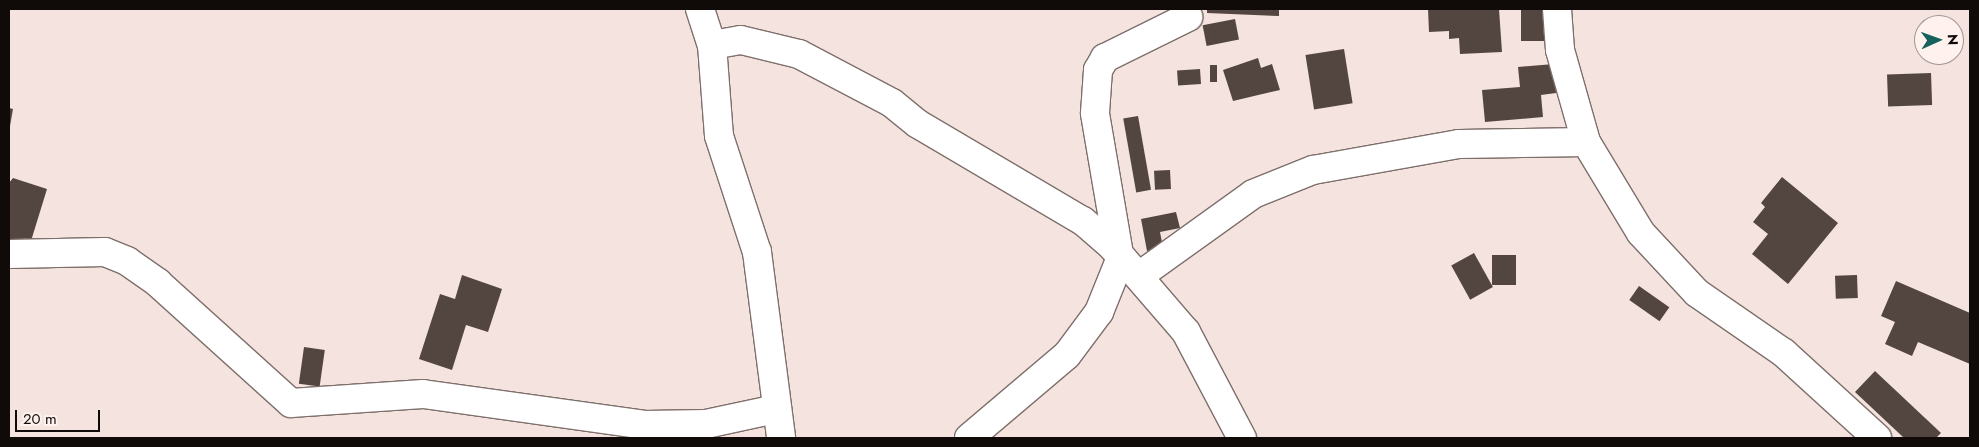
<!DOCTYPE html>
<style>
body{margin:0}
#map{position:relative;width:1979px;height:447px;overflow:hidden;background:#f4e3de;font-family:Jost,sans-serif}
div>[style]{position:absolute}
.building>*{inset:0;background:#534641;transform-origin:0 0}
.roads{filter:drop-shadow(1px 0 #7e6f6b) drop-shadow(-1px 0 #7e6f6b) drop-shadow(0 1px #7e6f6b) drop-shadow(0 -1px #7e6f6b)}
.minor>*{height:28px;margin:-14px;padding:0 14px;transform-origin:14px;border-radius:14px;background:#fff}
span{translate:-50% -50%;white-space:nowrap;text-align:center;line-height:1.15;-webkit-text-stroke:5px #fff1ed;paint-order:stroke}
.frame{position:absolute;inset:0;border:10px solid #100b09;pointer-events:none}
.north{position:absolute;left:1914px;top:15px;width:50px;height:50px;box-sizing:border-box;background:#fff1ed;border:1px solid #9f9592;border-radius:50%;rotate:88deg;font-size:14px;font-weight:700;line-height:20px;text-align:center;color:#100b09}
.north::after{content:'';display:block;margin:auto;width:18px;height:22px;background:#15625d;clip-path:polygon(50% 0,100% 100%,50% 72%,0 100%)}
.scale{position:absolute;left:15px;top:410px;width:85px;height:22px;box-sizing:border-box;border:2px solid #100b09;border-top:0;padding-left:6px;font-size:15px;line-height:18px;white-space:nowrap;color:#100b09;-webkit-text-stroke:4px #fff1ed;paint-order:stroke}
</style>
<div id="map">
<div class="building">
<i style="clip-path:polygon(1207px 9px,1279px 9px,1279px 16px,1207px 13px)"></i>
<i style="clip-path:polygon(1428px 9px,1499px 9px,1502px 52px,1460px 54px,1459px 38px,1449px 39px,1449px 31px,1429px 32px)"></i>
<i style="left:1521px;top:9px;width:27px;height:32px"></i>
<i style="left:1235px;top:19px;width:21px;height:33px;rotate:79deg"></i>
<i style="left:1344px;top:49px;width:55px;height:39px;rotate:81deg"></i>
<i style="clip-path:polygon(1258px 58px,1261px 68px,1272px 64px,1280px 90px,1233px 101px,1223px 70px)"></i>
<i style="clip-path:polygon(1554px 64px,1556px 93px,1541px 95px,1543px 117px,1485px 122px,1482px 90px,1520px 87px,1518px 67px)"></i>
<i style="left:1210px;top:65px;width:7px;height:17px"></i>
<i style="left:1200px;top:69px;width:15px;height:23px;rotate:86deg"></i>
<i style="left:1931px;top:73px;width:32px;height:44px;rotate:88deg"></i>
<i style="clip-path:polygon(9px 108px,13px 109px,10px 126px,9px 125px)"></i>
<i style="left:1138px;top:116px;width:75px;height:15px;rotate:80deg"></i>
<i style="left:1170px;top:170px;width:19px;height:16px;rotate:87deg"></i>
<i style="clip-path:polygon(1782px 177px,1838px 223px,1788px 284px,1752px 254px,1768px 234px,1753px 222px,1765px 207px,1761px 203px)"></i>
<i style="clip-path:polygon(13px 178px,47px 189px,31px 241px,24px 238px,22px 243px,9px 239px,9px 183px)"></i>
<i style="clip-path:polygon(1176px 212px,1180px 228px,1160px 232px,1163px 248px,1147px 251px,1141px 219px)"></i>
<i style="left:1474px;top:253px;width:39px;height:26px;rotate:61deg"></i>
<i style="left:1516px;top:255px;width:30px;height:24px;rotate:90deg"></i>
<i style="clip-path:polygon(462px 275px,502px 289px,488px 332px,466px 325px,452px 370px,419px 359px,440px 294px,455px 299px)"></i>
<i style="left:1857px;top:275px;width:23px;height:22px;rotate:88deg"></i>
<i style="clip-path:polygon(1896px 281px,1970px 313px,1970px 364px,1918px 342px,1912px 356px,1885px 344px,1895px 322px,1881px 316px)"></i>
<i style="left:1639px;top:286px;width:37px;height:17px;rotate:35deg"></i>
<i style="left:304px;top:347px;width:21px;height:37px;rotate:8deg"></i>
<i style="clip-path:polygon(1875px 371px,1941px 433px,1936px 438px,1904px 438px,1855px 392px)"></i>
</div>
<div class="roads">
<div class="minor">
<i style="left:700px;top:9px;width:38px;rotate:72deg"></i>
<i style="left:712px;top:45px;width:91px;rotate:85.6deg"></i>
<i style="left:719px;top:136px;width:122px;rotate:71.9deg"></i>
<i style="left:757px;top:252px;width:188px;rotate:82.6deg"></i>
<i style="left:1557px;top:9px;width:41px;rotate:85.8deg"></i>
<i style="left:1560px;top:50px;width:96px;rotate:74.2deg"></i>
<i style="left:1586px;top:142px;width:106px;rotate:58.9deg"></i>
<i style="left:1641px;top:233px;width:82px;rotate:47deg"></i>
<i style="left:1697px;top:293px;width:106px;rotate:34.6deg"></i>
<i style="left:1784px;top:353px;width:126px;rotate:42.4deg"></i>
<i style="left:712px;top:45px;width:29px;rotate:-10deg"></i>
<i style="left:741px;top:40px;width:60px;rotate:13.6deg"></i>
<i style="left:799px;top:54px;width:105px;rotate:27.8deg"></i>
<i style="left:892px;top:103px;width:33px;rotate:39deg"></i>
<i style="left:918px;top:124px;width:191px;rotate:30.5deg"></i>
<i style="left:1083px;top:221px;width:37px;rotate:41deg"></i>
<i style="left:1111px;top:245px;width:115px;rotate:49.2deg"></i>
<i style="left:1186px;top:332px;width:120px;rotate:62.2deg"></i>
<i style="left:9px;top:254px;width:96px;rotate:-1.2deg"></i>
<i style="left:105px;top:252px;width:24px;rotate:22deg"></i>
<i style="left:127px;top:261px;width:38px;rotate:35deg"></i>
<i style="left:158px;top:283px;width:179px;rotate:42.1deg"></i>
<i style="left:291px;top:403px;width:132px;rotate:-3.9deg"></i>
<i style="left:423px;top:394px;width:224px;rotate:7.9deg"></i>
<i style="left:645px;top:425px;width:61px;rotate:-0.9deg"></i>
<i style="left:706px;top:424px;width:72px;rotate:-12.1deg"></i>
<i style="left:1139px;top:276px;width:140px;rotate:-35.7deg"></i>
<i style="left:1253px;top:194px;width:65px;rotate:-21.8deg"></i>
<i style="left:1313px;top:170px;width:148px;rotate:-10.1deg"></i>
<i style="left:1459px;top:144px;width:127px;rotate:-0.9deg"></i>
<i style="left:969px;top:438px;width:128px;rotate:-40.3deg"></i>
<i style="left:1067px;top:355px;width:54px;rotate:-53.3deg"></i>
<i style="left:1099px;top:312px;width:56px;rotate:-68deg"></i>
<i style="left:1120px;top:260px;width:149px;rotate:-99.7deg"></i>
<i style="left:1095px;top:113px;width:43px;rotate:-86deg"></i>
<i style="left:1098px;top:70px;width:14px;rotate:-60deg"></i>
<i style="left:1105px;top:58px;width:93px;rotate:-26.3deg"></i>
</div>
</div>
<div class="frame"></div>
<div class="north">N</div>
<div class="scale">20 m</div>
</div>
